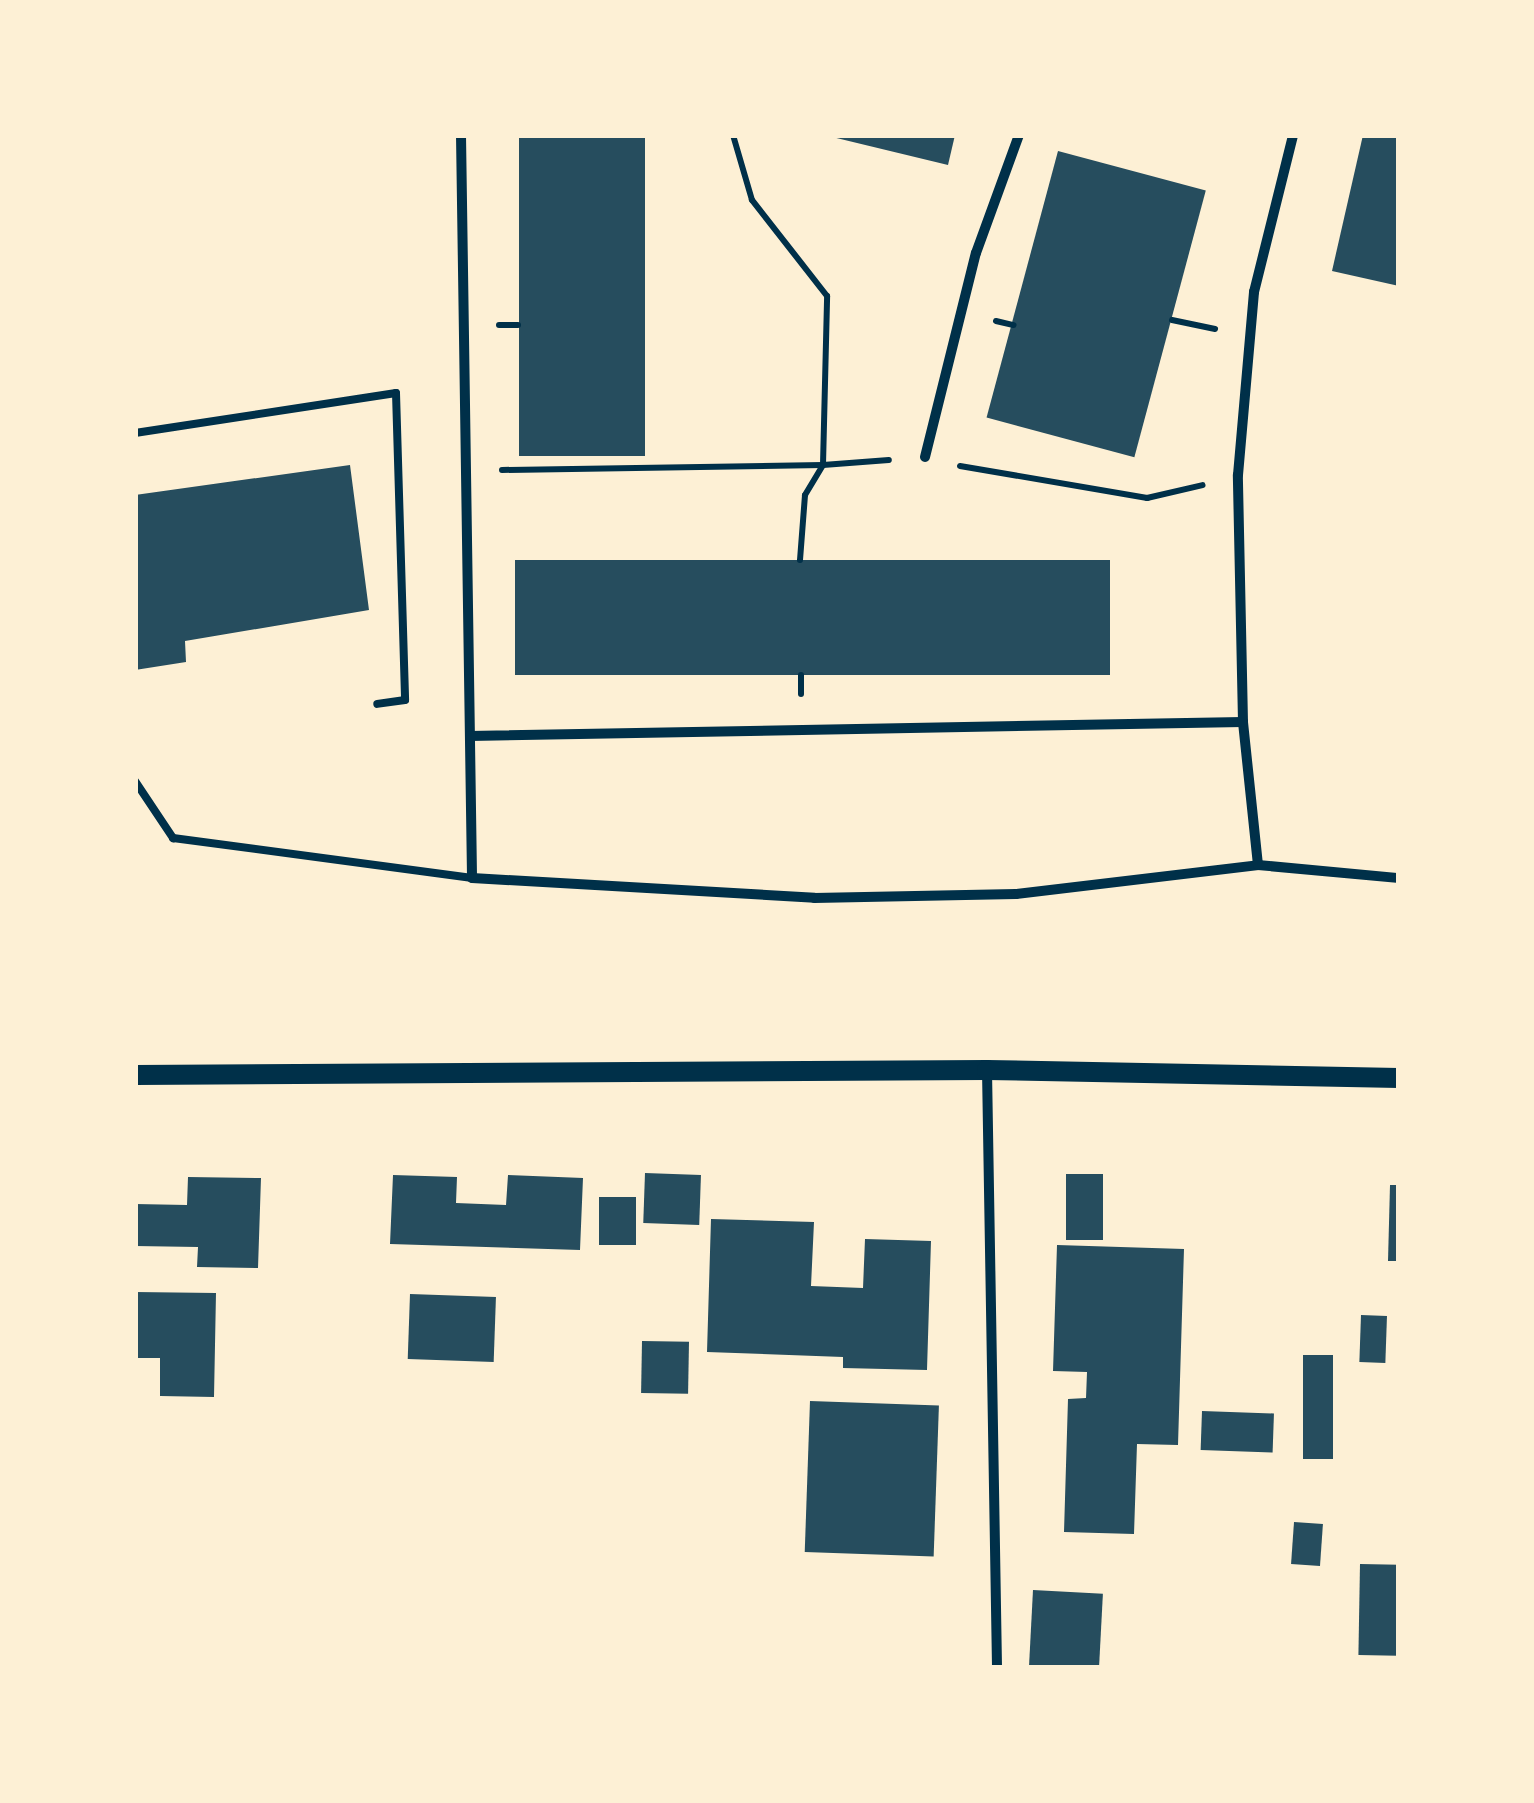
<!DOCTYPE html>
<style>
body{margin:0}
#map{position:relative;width:1534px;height:1803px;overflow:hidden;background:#fdf0d5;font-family:"PT Sans Narrow",sans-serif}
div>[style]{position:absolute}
.building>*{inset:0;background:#264d5e;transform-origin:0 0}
.path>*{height:6px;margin:-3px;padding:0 3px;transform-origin:3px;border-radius:3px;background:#003049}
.service>*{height:8px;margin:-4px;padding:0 4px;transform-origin:4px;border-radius:4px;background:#003049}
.minor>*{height:10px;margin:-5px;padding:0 5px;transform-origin:5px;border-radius:5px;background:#003049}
.secondary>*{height:20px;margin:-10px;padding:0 10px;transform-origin:10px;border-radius:10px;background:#003049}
span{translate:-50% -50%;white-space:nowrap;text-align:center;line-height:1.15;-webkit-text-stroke:8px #fdf0d5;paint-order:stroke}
.frame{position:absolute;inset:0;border:138px solid #fdf0d5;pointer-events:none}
</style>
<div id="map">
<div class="building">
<i style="left:519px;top:135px;width:126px;height:321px"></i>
<i style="clip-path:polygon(824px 135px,955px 135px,948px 165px)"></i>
<i style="clip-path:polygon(1363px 135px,1399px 135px,1399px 286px,1332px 271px)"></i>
<i style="left:1058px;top:151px;width:153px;height:276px;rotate:15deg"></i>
<i style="clip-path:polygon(350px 465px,369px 610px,185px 641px,186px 662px,135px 670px,135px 495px)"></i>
<i style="left:515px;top:560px;width:595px;height:115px"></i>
<i style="left:645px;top:1173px;width:56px;height:50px;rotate:2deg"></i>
<i style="left:1066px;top:1174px;width:37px;height:66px"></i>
<i style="clip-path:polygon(393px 1175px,457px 1177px,456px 1203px,506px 1205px,508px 1175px,583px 1178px,580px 1250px,390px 1244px)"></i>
<i style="clip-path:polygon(188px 1177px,261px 1178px,258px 1268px,197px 1267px,198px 1247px,135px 1246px,135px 1204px,187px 1205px)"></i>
<i style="clip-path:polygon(1390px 1185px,1399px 1185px,1399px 1261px,1388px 1261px)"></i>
<i style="left:599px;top:1197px;width:37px;height:48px"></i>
<i style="clip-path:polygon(711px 1219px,814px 1222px,811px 1286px,863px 1288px,865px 1239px,931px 1241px,927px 1370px,843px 1368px,843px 1357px,707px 1352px)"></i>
<i style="clip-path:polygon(1057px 1245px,1184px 1249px,1178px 1445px,1137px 1444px,1134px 1534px,1064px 1532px,1068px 1399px,1086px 1398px,1087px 1372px,1053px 1371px)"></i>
<i style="clip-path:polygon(135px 1292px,216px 1293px,214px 1397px,160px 1396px,160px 1358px,135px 1358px)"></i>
<i style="left:410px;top:1294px;width:86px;height:65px;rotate:2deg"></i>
<i style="left:1361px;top:1315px;width:26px;height:47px;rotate:2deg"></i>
<i style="left:642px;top:1341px;width:47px;height:52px;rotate:1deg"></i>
<i style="left:1303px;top:1355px;width:30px;height:104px"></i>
<i style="left:810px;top:1401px;width:129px;height:151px;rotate:2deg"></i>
<i style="left:1202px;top:1411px;width:72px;height:39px;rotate:2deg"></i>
<i style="left:1294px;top:1522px;width:29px;height:42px;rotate:4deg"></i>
<i style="left:1360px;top:1564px;width:39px;height:91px;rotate:1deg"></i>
<i style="left:1033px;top:1590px;width:70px;height:76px;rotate:3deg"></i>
</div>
<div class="path">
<i style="left:1172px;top:320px;width:44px;rotate:11.8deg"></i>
<i style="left:996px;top:321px;width:18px;rotate:13deg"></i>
<i style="left:499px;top:325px;width:19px"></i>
<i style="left:960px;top:466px;width:190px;rotate:9.7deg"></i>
<i style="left:1147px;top:498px;width:57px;rotate:-13.1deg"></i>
<i style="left:502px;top:470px;width:321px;rotate:-0.9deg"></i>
<i style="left:823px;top:465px;width:169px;rotate:-88.6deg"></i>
<i style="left:827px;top:296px;width:122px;rotate:-128deg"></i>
<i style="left:752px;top:200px;width:68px;rotate:-106.3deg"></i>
<i style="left:800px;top:560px;width:65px;rotate:-85.6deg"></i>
<i style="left:805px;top:495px;width:35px;rotate:-59deg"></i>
<i style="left:823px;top:465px;width:66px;rotate:-4.3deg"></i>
<i style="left:801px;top:675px;width:19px;rotate:90deg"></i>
</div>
<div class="service">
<i style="left:135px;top:433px;width:264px;rotate:-8.7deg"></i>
<i style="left:396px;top:393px;width:307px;rotate:88.3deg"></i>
<i style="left:405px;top:700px;width:28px;rotate:172deg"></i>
<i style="left:135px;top:781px;width:69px;rotate:56.3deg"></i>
<i style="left:173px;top:838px;width:302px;rotate:7.6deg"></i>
</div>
<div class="minor">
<i style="left:461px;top:135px;width:743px;rotate:89.15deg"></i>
<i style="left:472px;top:878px;width:343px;rotate:3.3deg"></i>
<i style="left:814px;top:898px;width:202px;rotate:-1.1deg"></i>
<i style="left:1016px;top:894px;width:244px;rotate:-6.8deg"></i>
<i style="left:1258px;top:865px;width:142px;rotate:5.3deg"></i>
<i style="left:925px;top:457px;width:210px;rotate:-76deg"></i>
<i style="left:976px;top:253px;width:126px;rotate:-70deg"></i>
<i style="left:470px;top:736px;width:773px;rotate:-1.04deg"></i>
<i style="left:1258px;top:865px;width:144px;rotate:-96deg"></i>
<i style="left:1243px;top:722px;width:247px;rotate:-91.2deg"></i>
<i style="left:1238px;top:475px;width:184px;rotate:-85deg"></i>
<i style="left:1254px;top:292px;width:162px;rotate:-76deg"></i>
<i style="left:987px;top:1070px;width:598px;rotate:89.04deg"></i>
</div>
<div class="secondary">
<i style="left:135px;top:1075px;width:852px;rotate:-0.34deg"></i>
<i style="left:987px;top:1070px;width:412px;rotate:1.1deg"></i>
</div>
<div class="frame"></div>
</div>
